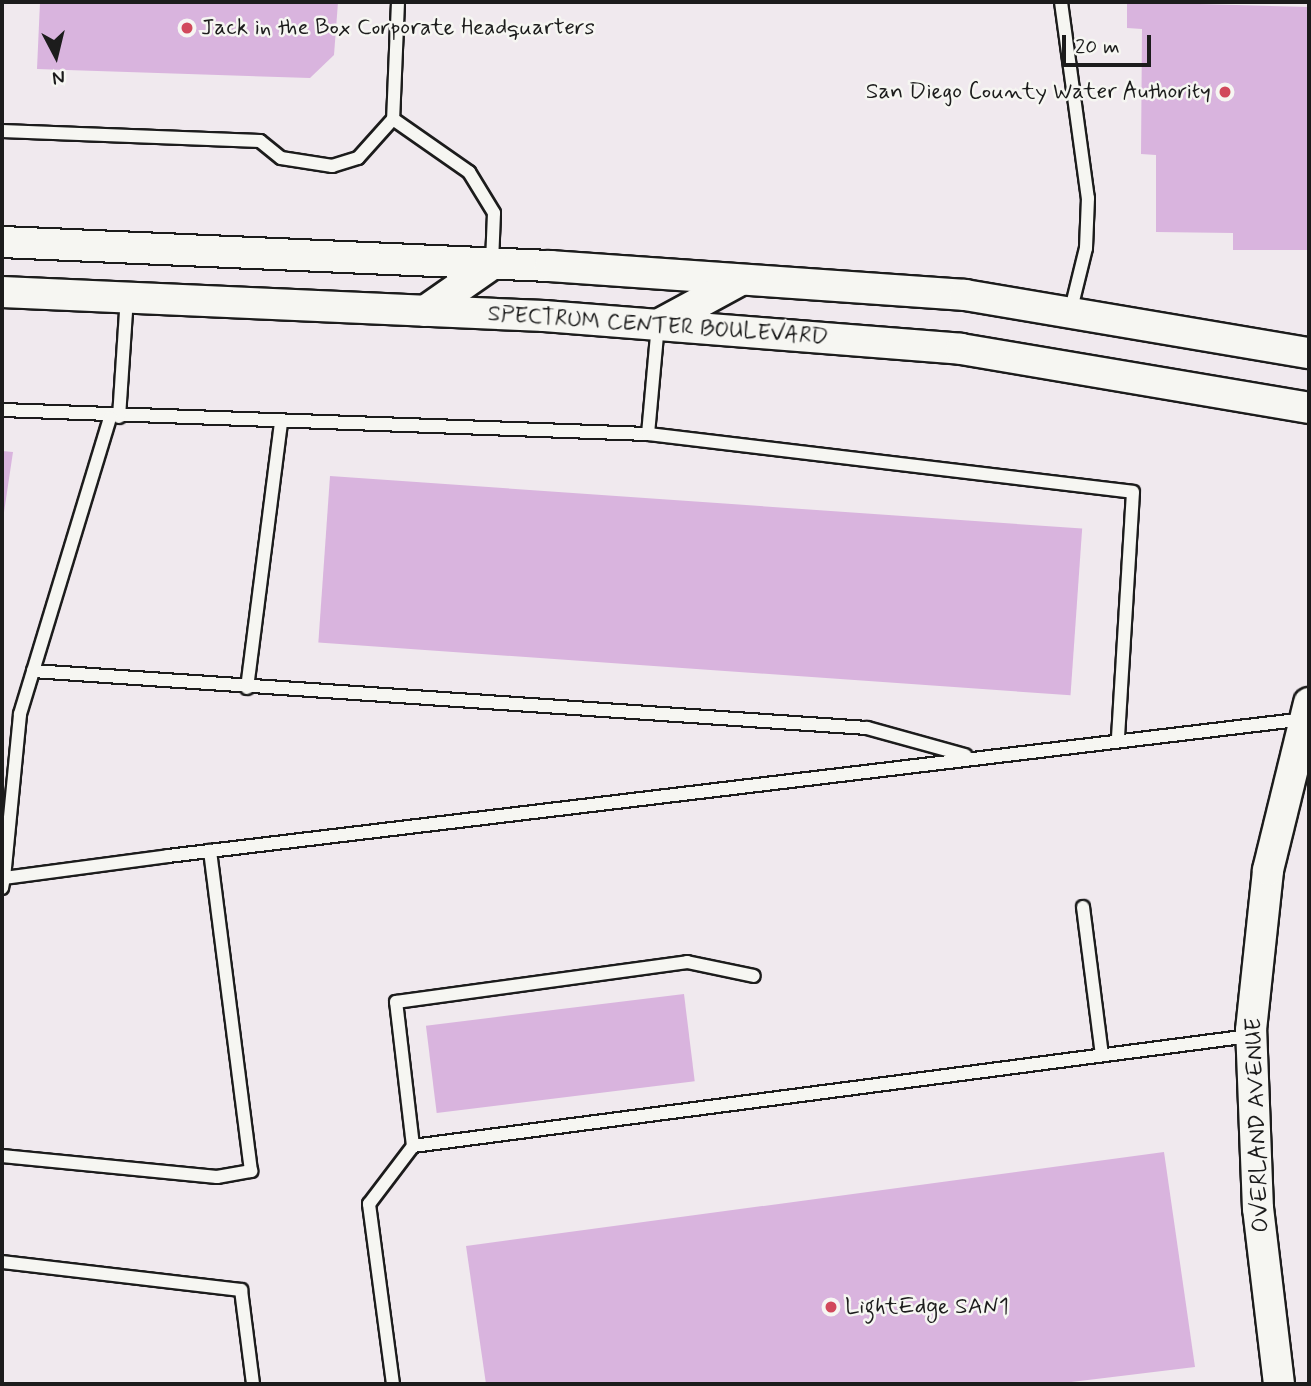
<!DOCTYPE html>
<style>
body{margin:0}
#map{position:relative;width:1311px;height:1386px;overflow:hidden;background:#f0e9ee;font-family:Mynerve,sans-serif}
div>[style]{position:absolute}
.building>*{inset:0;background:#d9b4de;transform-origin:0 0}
.roads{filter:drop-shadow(2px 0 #1c1c1c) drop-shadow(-2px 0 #1c1c1c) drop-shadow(0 2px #1c1c1c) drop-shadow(0 -2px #1c1c1c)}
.service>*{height:12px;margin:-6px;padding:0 6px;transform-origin:6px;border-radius:6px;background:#f6f6f2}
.tertiary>*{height:30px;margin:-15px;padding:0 15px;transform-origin:15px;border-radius:15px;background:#f6f6f2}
.dots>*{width:19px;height:19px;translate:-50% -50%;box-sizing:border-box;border:4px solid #f6f6f2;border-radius:50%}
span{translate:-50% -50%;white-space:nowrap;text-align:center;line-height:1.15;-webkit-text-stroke:5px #f6f6f2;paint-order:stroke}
.poi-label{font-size:23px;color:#1c1c1c}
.left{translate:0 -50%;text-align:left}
.right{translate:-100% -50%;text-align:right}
.street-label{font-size:23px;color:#1c1c1c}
.frame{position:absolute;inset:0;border:4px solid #1c1c1c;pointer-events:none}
.north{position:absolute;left:21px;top:21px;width:70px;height:70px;-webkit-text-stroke:5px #f6f6f2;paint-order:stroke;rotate:173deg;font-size:19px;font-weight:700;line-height:28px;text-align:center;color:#1c1c1c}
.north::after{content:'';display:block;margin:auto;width:24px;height:32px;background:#1c1c1c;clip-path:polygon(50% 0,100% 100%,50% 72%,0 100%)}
.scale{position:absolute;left:1062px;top:35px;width:89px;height:32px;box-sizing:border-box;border:4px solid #1c1c1c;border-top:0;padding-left:9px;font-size:21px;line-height:24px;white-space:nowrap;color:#1c1c1c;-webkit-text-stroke:5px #f6f6f2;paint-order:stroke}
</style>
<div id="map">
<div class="building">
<i style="clip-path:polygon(40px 2px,338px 2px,334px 55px,310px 78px,37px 69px)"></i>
<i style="clip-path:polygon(1127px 2px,1309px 7px,1309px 250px,1233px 250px,1233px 233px,1156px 232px,1156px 155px,1141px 154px,1142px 29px,1127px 28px)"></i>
<i style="clip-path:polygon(2px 451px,13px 452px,3px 519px,2px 519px)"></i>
<i style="left:330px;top:476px;width:754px;height:167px;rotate:4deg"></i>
<i style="left:684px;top:994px;width:88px;height:260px;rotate:83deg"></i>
<i style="clip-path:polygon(1164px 1152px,1195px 1367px,1055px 1384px,486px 1384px,466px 1246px)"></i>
</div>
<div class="roads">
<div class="service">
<i style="left:398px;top:2px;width:117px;rotate:92.4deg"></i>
<i style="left:393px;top:119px;width:93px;rotate:34.9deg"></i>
<i style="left:469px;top:172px;width:48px;rotate:58.6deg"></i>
<i style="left:494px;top:213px;width:49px;rotate:92.3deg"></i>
<i style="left:1061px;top:2px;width:198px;rotate:82.2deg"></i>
<i style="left:1088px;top:198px;width:50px;rotate:92.3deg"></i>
<i style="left:1086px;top:248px;width:67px;rotate:103.8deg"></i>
<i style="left:2px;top:131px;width:258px;rotate:2.2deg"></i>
<i style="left:260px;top:141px;width:27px;rotate:39deg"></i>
<i style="left:281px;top:158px;width:52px;rotate:8.9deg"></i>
<i style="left:332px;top:166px;width:27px;rotate:-17deg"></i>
<i style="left:358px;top:158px;width:52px;rotate:-48.1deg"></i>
<i style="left:2px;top:410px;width:646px;rotate:2.13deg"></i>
<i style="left:648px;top:434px;width:488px;rotate:6.8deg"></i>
<i style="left:1133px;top:492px;width:247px;rotate:93.5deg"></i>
<i style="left:119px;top:417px;width:119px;rotate:-86.2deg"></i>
<i style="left:648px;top:434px;width:109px;rotate:-84.8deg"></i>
<i style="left:33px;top:671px;width:836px;rotate:3.91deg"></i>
<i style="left:867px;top:728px;width:102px;rotate:15.4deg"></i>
<i style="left:247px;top:688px;width:266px;rotate:-82.7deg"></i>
<i style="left:4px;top:878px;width:165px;rotate:-84.4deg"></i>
<i style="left:20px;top:714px;width:310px;rotate:-73.1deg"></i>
<i style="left:2px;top:888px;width:10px;rotate:-79deg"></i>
<i style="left:4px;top:878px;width:165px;rotate:-7.6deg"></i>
<i style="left:168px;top:856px;width:1145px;rotate:-6.87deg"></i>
<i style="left:1083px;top:907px;width:149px;rotate:82.7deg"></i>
<i style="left:413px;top:1146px;width:145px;rotate:-96.7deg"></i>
<i style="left:396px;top:1002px;width:294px;rotate:-7.8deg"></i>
<i style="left:687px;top:962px;width:68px;rotate:11.8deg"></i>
<i style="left:2px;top:1156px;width:216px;rotate:5.6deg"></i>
<i style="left:217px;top:1177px;width:35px;rotate:-10deg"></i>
<i style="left:251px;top:1171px;width:323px;rotate:-97.3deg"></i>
<i style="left:2px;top:1262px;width:241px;rotate:6.7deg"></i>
<i style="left:241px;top:1290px;width:95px;rotate:82.7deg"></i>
<i style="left:393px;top:1384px;width:182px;rotate:-97.6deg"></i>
<i style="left:369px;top:1204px;width:73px;rotate:-52.8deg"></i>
<i style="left:413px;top:1146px;width:844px;rotate:-7.49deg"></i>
</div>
<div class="tertiary">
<i style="left:2px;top:242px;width:549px;rotate:2.51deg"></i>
<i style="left:550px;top:266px;width:416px;rotate:4deg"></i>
<i style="left:965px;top:295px;width:349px;rotate:9.6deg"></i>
<i style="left:2px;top:292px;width:543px;rotate:2.54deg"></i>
<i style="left:544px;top:316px;width:418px;rotate:4.5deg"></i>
<i style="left:961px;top:349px;width:353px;rotate:9.6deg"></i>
<i style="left:425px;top:311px;width:82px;rotate:-35deg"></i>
<i style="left:658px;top:325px;width:94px;rotate:-28.5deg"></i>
<i style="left:1279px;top:1384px;width:176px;rotate:-96.8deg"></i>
<i style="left:1258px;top:1209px;width:179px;rotate:-92.2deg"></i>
<i style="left:1251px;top:1030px;width:161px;rotate:-83.9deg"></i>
<i style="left:1268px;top:870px;width:172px;rotate:-76.2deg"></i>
</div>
</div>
<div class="dots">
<i style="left:187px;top:28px;background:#d1495b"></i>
<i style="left:1225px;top:92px;background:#d1495b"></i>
<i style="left:831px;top:1307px;background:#d1495b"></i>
</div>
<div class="poi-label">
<span class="left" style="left:201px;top:28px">Jack in the Box Corporate Headquarters</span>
<span class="right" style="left:1211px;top:92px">San Diego County Water Authority</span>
<span class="left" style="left:845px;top:1307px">LightEdge SAN1</span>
</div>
<div class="street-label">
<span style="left:658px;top:326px;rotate:4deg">SPECTRUM CENTER BOULEVARD</span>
<span style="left:1258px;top:1125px;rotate:-92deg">OVERLAND AVENUE</span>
</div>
<div class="frame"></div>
<div class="north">N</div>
<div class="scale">20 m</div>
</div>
